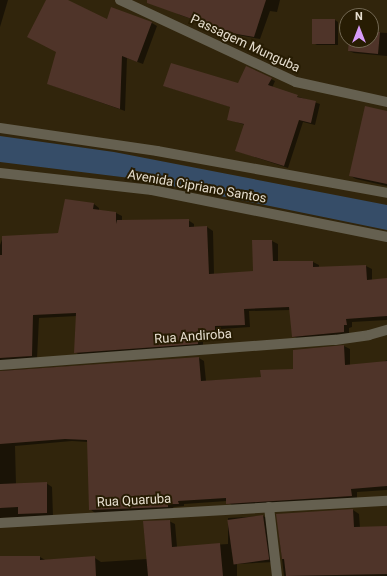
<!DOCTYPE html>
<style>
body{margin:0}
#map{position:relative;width:387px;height:576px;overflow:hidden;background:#31250c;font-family:Roboto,sans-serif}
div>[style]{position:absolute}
.water>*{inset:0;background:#364d68}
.shadow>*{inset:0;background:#0007}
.building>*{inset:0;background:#4f3429;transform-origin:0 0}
.minor>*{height:10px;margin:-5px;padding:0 5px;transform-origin:5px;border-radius:5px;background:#656050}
span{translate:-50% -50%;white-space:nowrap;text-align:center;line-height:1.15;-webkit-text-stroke:4px #271c03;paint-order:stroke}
.street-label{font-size:13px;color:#e5ddce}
.north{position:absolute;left:339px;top:8px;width:40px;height:40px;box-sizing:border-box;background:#271c03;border:1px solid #736954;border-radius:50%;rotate:0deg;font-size:11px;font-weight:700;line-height:16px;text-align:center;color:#e5ddce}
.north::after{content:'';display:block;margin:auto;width:14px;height:18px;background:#d79bf9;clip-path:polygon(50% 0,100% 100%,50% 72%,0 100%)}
</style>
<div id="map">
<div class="water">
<i style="clip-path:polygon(0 136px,114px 152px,387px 205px,387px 230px,138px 179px,0 162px)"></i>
</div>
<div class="shadow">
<i style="clip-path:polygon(0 0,8px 0,0 27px)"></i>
<i style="clip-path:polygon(47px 0,66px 0,107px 20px,152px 23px,157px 26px,143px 64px,127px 58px,125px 111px,48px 84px,57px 52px)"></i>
<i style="clip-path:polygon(180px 0,280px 0,277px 12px,270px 11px,260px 39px,238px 35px,180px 15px,175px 12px)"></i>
<i style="clip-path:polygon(335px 20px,338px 22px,338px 45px,317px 45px,313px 43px)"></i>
<i style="clip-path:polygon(371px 32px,387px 33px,387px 56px,354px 53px,349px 51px,350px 40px,371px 40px)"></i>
<i style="clip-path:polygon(271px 79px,275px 81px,272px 88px,320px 104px,315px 125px,303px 122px,288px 168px,237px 151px,245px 125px,228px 119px,231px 107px,164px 86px,239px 84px)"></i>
<i style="clip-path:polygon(387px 112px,387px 186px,356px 179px,351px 176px)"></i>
<i style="clip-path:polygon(94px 204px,99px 208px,99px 211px,116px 213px,122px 216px,122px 221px,188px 220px,194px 224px,194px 228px,207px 227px,213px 231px,214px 274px,254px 272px,253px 241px,272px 241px,278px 244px,278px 262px,313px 262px,319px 265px,319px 268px,366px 266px,372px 269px,372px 280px,387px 279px,387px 320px,352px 322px,352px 327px,349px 328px,349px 335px,299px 339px,293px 336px,290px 310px,249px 311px,250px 327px,221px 329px,221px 336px,203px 337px,203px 346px,81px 356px,75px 352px,77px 316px,39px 318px,37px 359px,0 367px,0 245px,3px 237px,59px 233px)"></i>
<i style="clip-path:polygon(344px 346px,350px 349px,350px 366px,382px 363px,387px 360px,387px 490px,357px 492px,357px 499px,233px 506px,227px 501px,184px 504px,184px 506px,173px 507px,174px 510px,95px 513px,90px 509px,88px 442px,72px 441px,15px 446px,16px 484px,46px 483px,52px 487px,53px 516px,0 518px,0 371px,199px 358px,204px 361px,206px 381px,262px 378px,294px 370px)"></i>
<i style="clip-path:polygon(353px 510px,359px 514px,360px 528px,387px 527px,387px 576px,284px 576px,277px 515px)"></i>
<i style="clip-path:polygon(263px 516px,269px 519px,274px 562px,237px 564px,237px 576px,0 576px,0 558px,40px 557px,47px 561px,95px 558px,101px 562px,147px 559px,169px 521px,175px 524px,177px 547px,228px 544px,228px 518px)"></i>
</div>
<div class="building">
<i style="clip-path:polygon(46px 0,68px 0,107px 19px,111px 7px,152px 22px,137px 62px,122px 56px,120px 109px,47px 84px,56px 52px,27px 37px)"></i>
<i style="clip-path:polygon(147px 0,266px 0,254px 37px,231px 33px,147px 3px)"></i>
<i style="left:312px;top:19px;width:23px;height:25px"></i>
<i style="clip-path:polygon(371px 31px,380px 32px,378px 54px,348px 51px,349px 40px,371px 40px)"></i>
<i style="clip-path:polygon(171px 63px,238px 83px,246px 66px,272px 78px,268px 85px,298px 95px,297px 97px,316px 101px,311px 123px,299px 120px,284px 166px,235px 151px,244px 124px,227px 120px,230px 107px,163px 86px)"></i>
<i style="clip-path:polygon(365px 106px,387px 111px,387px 184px,349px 176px)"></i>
<i style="clip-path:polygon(65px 199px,94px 203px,93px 209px,116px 212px,116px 224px,117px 220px,189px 219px,189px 227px,207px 226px,209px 274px,253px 271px,252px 240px,272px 240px,273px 261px,313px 261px,313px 267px,366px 265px,367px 280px,387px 278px,387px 316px,346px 319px,347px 325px,344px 325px,344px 332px,292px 337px,289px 307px,244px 309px,245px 325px,215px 326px,215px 334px,197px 334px,198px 344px,74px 353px,76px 313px,33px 315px,32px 356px,0 358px,0 255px,2px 255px,2px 236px,58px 233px)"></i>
<i style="clip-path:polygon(344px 345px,345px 365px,387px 361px,387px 486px,351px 489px,352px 496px,226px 504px,226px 498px,178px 501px,179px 504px,168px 504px,168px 507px,89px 510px,87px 440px,65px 439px,0 444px,0 371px,199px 357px,201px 381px,261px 377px,260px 370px,293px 369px,293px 350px)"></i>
<i style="clip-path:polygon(47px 482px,47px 513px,18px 514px,18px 507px,0 508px,0 484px)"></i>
<i style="clip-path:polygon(353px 509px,354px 527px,387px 526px,387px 574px,286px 576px,284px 559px,282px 559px,276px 514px)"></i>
<i style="left:263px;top:515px;width:45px;height:36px;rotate:82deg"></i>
<i style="clip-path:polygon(170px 520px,172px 547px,220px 543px,223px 576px,148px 576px,143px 521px)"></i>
<i style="clip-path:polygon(0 556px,40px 556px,40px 560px,95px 556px,96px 576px,0 576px)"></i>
</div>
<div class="minor">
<i style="left:120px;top:0;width:194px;rotate:25deg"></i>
<i style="left:296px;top:82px;width:93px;rotate:12.4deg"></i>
<i style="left:0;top:128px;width:159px;rotate:8.3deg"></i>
<i style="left:157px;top:151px;width:234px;rotate:10.3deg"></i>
<i style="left:0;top:173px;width:153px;rotate:6.4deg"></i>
<i style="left:152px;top:190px;width:240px;rotate:11.3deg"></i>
<i style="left:0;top:365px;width:336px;rotate:-4.3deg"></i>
<i style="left:335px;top:340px;width:34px;rotate:-8deg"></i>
<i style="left:369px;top:335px;width:19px;rotate:-16deg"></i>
<i style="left:269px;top:507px;width:69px;rotate:83.4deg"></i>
<i style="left:0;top:523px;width:388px;rotate:-3.3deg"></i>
</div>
<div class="street-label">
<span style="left:245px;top:44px;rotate:25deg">Passagem Munguba</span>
<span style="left:197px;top:187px;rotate:10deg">Avenida Cipriano Santos</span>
<span style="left:193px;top:337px;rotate:-4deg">Rua Andiroba</span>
<span style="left:134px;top:501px;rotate:-3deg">Rua Quaruba</span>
</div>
<div class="north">N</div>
</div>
